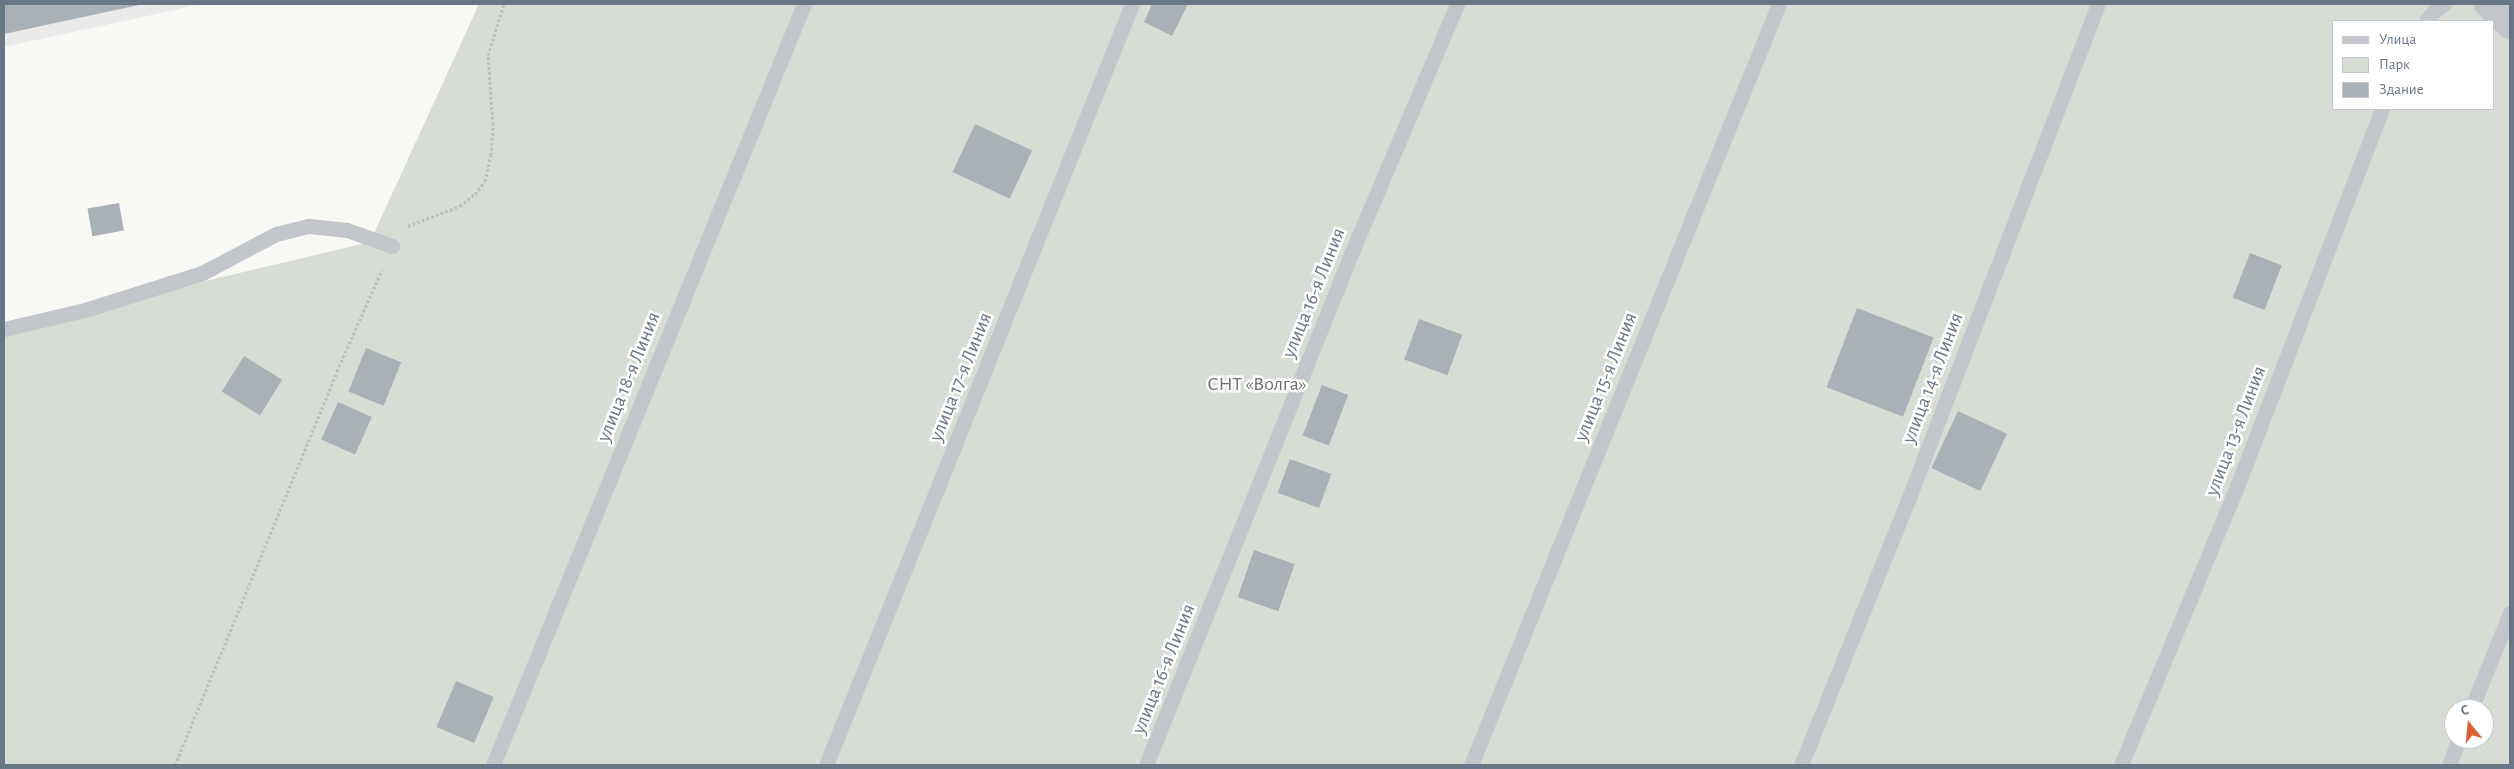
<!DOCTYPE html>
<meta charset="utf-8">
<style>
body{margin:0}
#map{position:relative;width:2514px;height:769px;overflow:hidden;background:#f8f8f5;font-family:"Alegreya Sans",sans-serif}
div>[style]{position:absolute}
.built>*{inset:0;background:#e9eae9}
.green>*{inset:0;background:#d7ddd5}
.building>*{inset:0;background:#a9b0b6;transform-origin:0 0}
.path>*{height:3px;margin-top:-1.5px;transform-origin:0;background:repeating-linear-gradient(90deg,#bcbec1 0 2.5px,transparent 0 5px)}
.service>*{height:15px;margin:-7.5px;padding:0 7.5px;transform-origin:7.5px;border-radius:7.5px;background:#c2c5c9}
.minor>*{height:28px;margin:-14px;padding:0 14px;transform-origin:14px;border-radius:14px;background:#c2c5c9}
span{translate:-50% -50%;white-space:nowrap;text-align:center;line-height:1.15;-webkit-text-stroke:5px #fff;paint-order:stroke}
.street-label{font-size:20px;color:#697784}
.park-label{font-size:20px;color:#667763}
.frame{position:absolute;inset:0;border:5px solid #697784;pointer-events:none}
.legend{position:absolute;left:2332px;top:20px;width:162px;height:90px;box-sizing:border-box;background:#fff;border:1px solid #c3c9ce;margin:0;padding:6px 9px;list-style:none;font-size:15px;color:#697784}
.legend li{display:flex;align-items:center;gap:10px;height:25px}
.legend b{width:25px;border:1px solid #c3c9ce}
.north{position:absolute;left:2444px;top:699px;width:50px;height:50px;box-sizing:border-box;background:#fff;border:1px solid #c3c9ce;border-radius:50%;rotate:343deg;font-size:14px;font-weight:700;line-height:20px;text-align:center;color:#697784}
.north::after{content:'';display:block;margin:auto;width:18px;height:22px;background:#d86136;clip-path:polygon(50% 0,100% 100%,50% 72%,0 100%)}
</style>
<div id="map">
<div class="built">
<i style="clip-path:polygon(4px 4px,202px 4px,4px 47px)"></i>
</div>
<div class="green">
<i style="clip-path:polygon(evenodd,479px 4px,2510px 4px,2510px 765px,4px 765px,4px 329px,370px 242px,479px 4px,2333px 21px,2493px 21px,2493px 109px,2333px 109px,2333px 21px,479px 4px,2454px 709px,2484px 709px,2484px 739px,2454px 739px,2454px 709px)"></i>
</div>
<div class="building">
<i style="clip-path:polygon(4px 4px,139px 4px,139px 5px,4px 34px)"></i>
<i style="clip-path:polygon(1152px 4px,1188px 4px,1172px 36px,1144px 22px)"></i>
<i style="left:975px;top:124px;width:63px;height:53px;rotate:25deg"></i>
<i style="left:119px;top:203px;width:28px;height:32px;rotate:80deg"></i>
<i style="left:2250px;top:253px;width:34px;height:48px;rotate:21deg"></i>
<i style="left:1857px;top:308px;width:82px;height:85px;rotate:21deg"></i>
<i style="left:1419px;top:319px;width:46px;height:43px;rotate:20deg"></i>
<i style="left:366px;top:348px;width:38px;height:47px;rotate:22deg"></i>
<i style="left:244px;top:356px;width:45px;height:42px;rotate:32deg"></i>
<i style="left:1322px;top:385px;width:28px;height:54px;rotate:21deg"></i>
<i style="left:338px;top:402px;width:37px;height:41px;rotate:24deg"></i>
<i style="left:1958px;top:411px;width:54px;height:63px;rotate:25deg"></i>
<i style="left:1290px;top:459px;width:44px;height:36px;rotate:20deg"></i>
<i style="left:1254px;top:550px;width:43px;height:50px;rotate:19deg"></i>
<i style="left:456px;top:681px;width:41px;height:50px;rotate:23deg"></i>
</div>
<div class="path">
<i style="left:408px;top:226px;width:56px;rotate:-21deg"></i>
<i style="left:460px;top:206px;width:19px;rotate:-39deg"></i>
<i style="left:475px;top:194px;width:16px;rotate:-52deg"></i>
<i style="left:485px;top:181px;width:27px;rotate:-77deg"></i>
<i style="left:491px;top:155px;width:31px;rotate:-86deg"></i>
<i style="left:493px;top:124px;width:69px;rotate:-94.1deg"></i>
<i style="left:488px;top:55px;width:53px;rotate:-72.6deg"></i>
<i style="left:175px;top:765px;width:426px;rotate:-67.6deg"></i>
<i style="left:337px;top:371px;width:111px;rotate:-66deg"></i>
</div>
<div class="service">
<i style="left:2426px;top:21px;width:14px;rotate:-51deg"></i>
<i style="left:2435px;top:10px;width:11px;rotate:-34deg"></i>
<i style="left:4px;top:329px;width:83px;rotate:-13.2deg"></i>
<i style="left:85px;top:310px;width:123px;rotate:-17.5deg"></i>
<i style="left:202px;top:273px;width:84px;rotate:-27.8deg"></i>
<i style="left:276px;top:234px;width:34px;rotate:-14deg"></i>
<i style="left:309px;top:226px;width:38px;rotate:6deg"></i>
<i style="left:347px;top:230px;width:48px;rotate:19.6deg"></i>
<i style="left:2471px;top:709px;width:104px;rotate:-67.9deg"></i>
<i style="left:493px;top:765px;width:822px;rotate:-67.77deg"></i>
<i style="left:826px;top:765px;width:820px;rotate:-68.09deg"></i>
<i style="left:1146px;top:765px;width:551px;rotate:-68.14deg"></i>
<i style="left:1351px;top:254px;width:272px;rotate:-67deg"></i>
<i style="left:1471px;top:765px;width:821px;rotate:-67.97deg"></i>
<i style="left:1801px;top:765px;width:286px;rotate:-68deg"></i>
<i style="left:1908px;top:500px;width:531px;rotate:-69.04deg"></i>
<i style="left:2121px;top:765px;width:304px;rotate:-67.4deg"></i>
<i style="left:2238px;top:484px;width:402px;rotate:-69deg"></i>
<i style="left:2449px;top:765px;width:28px;rotate:-69deg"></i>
</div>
<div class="minor">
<i style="left:2488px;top:4px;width:30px;rotate:44deg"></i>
</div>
<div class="street-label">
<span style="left:1314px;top:293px;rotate:-68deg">улица 16-я Линия</span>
<span style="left:629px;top:377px;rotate:-68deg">улица 18-я Линия</span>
<span style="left:961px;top:377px;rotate:-68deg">улица 17-я Линия</span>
<span style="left:1606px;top:377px;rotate:-68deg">улица 15-я Линия</span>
<span style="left:1933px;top:378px;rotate:-69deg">улица 14-я Линия</span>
<span style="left:2236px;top:431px;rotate:-69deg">улица 13-я Линия</span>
<span style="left:1164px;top:669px;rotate:-68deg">улица 16-я Линия</span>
</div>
<div class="park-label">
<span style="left:1257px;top:384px">СНТ «Волга»</span>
</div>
<div class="frame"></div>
<ul class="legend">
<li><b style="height:6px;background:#c2c5c9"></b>Улица</li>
<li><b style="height:14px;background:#d7ddd5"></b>Парк</li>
<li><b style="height:14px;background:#a9b0b6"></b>Здание</li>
</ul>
<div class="north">С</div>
</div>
